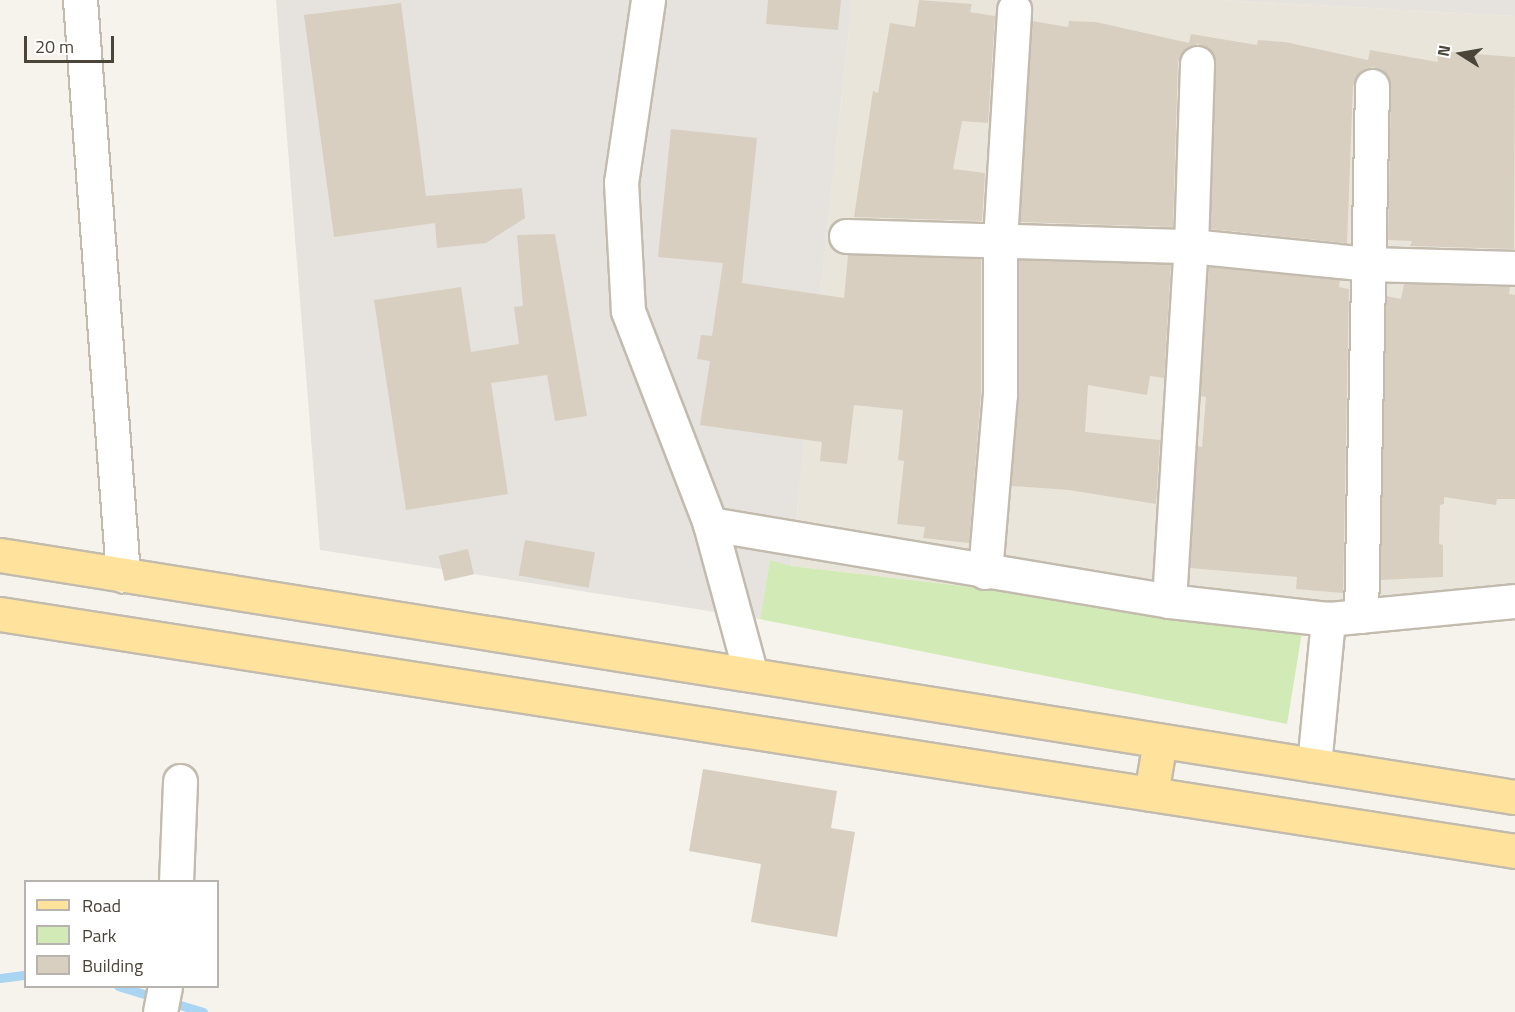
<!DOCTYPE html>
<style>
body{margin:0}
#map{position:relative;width:1515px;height:1012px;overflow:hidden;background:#f6f3ec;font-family:"Titillium Web",sans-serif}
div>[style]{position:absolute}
.residential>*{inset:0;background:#eae5da}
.industrial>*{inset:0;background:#e6e2dd}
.green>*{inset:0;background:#d2eab5}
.stream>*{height:9px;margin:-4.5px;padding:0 4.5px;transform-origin:4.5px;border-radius:4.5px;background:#a9d4f2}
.building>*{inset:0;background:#d8cfc1;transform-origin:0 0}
.roads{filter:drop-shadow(2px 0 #c2bbae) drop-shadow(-2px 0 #c2bbae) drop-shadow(0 2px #c2bbae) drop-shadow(0 -2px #c2bbae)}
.minor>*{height:33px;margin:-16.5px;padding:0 16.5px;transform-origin:16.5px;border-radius:16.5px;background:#fff}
.major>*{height:33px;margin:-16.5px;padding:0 16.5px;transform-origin:16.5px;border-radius:16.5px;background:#ffe39c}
span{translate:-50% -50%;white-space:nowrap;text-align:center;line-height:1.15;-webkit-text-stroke:6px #fff;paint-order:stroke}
.legend{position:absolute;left:24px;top:880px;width:195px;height:108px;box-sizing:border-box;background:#fff;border:2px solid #b7b4b0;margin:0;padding:8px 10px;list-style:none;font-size:18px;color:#4b4439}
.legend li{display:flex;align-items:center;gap:12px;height:30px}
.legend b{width:30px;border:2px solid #b7b4b0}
.north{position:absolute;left:1431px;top:24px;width:60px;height:60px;-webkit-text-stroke:4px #fff;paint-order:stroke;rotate:281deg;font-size:16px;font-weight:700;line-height:24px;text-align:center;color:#4b4439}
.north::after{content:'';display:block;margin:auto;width:21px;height:27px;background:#4b4439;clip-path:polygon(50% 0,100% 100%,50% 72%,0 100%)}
.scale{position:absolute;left:24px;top:36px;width:90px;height:27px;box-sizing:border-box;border:3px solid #4b4439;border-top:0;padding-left:8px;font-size:18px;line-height:21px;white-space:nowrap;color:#4b4439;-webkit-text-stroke:4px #fff;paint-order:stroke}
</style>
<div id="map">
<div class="residential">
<i style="clip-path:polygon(852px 0,1223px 0,1515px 16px,1515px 619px,1360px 627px,1303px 626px,791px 566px)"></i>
</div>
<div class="industrial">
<i style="clip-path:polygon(276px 0,852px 0,791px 566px,770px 560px,760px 619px,320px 550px)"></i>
<i style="clip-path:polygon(1223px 0,1515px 0,1515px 16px)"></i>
</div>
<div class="green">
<i style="clip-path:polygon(770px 560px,791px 566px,1303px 626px,1287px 724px,760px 619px)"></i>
</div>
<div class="stream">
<i style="left:0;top:978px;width:26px;rotate:-7deg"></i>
<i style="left:118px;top:986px;width:89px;rotate:17deg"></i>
</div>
<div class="building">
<i style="clip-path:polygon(768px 0,841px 0,838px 30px,766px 24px)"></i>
<i style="clip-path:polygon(919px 0,972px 4px,970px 12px,995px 16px,988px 123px,962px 121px,953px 169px,985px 173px,982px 221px,854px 217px,873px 91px,878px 93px,890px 23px,915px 27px)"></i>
<i style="clip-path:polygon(401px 3px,426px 196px,522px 188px,525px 218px,486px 243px,437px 248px,435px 223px,334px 237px,304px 15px)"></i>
<i style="clip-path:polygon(1032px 21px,1068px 27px,1069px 21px,1096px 22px,1189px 43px,1191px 34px,1257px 45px,1258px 40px,1285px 42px,1368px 60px,1370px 50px,1438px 62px,1437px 51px,1515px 57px,1514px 249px,1410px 246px,1412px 241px,1388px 240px,1391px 86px,1388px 76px,1373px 67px,1362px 70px,1353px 86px,1347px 243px,1210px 229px,1216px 64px,1213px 54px,1198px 44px,1188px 47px,1178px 62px,1173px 227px,1020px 222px)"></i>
<i style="clip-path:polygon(671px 129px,757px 138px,742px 283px,844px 298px,848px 255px,981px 259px,981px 394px,969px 543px,923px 538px,925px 527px,897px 524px,904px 461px,898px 460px,903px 410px,854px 405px,847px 464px,820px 461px,822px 442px,700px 425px,710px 361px,697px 359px,701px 335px,712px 336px,723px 263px,658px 257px)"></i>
<i style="clip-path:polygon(555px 234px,587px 416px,555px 421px,547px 375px,491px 383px,508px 494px,406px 510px,374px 300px,461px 287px,471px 352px,519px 344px,514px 307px,523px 306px,517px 235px)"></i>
<i style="clip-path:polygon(1019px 260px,1171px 264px,1164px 378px,1150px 376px,1147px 395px,1088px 385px,1085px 432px,1160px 440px,1156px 504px,1069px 490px,1011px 486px,1019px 395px)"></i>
<i style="clip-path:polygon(1209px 267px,1340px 280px,1339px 287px,1349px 289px,1343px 593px,1296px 589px,1297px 577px,1190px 568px,1197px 446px,1202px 447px,1206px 397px,1200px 396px)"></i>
<i style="clip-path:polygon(1404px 284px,1510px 287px,1509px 294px,1515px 295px,1515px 499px,1497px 499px,1496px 505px,1444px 497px,1444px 504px,1440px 505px,1439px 544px,1443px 545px,1443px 577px,1380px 580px,1386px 296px,1401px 299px)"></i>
<i style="left:525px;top:540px;width:71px;height:36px;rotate:10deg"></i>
<i style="left:468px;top:549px;width:26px;height:30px;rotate:77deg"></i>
<i style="clip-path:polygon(703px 769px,837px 791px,831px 828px,855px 832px,837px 937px,751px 922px,761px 864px,689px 851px)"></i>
</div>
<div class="roads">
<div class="minor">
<i style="left:80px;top:0;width:577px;rotate:85.72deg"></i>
<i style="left:648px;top:0;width:184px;rotate:98.4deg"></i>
<i style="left:621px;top:182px;width:129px;rotate:86.9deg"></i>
<i style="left:628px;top:311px;width:228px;rotate:68.9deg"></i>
<i style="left:710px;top:524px;width:465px;rotate:9.5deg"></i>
<i style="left:1169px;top:601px;width:160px;rotate:6.5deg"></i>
<i style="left:846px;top:236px;width:345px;rotate:1.7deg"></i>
<i style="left:1191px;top:246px;width:177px;rotate:5.8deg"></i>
<i style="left:1367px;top:264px;width:148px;rotate:1.5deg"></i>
<i style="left:710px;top:524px;width:156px;rotate:74.8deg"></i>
<i style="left:985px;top:572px;width:178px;rotate:-85.2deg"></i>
<i style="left:1000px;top:395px;width:154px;rotate:-90deg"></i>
<i style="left:1000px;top:241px;width:232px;rotate:-86.5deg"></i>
<i style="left:1169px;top:601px;width:356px;rotate:-86.5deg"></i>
<i style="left:1191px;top:246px;width:183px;rotate:-88.1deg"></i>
<i style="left:1361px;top:616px;width:530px;rotate:-88.81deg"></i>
<i style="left:1314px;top:765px;width:147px;rotate:-84.5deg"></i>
<i style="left:1328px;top:619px;width:188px;rotate:-5.5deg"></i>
<i style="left:176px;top:882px;width:101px;rotate:-87.7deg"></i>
<i style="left:160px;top:1012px;width:26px;rotate:-79deg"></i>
</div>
<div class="major">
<i style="left:0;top:555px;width:1534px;rotate:9.08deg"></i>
<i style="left:0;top:614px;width:1533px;rotate:8.89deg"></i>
<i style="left:1151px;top:794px;width:54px;rotate:-80.4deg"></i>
</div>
</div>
<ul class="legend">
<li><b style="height:8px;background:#ffe39c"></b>Road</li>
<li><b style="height:16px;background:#d2eab5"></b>Park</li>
<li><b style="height:16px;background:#d8cfc1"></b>Building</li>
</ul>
<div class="north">N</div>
<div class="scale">20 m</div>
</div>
